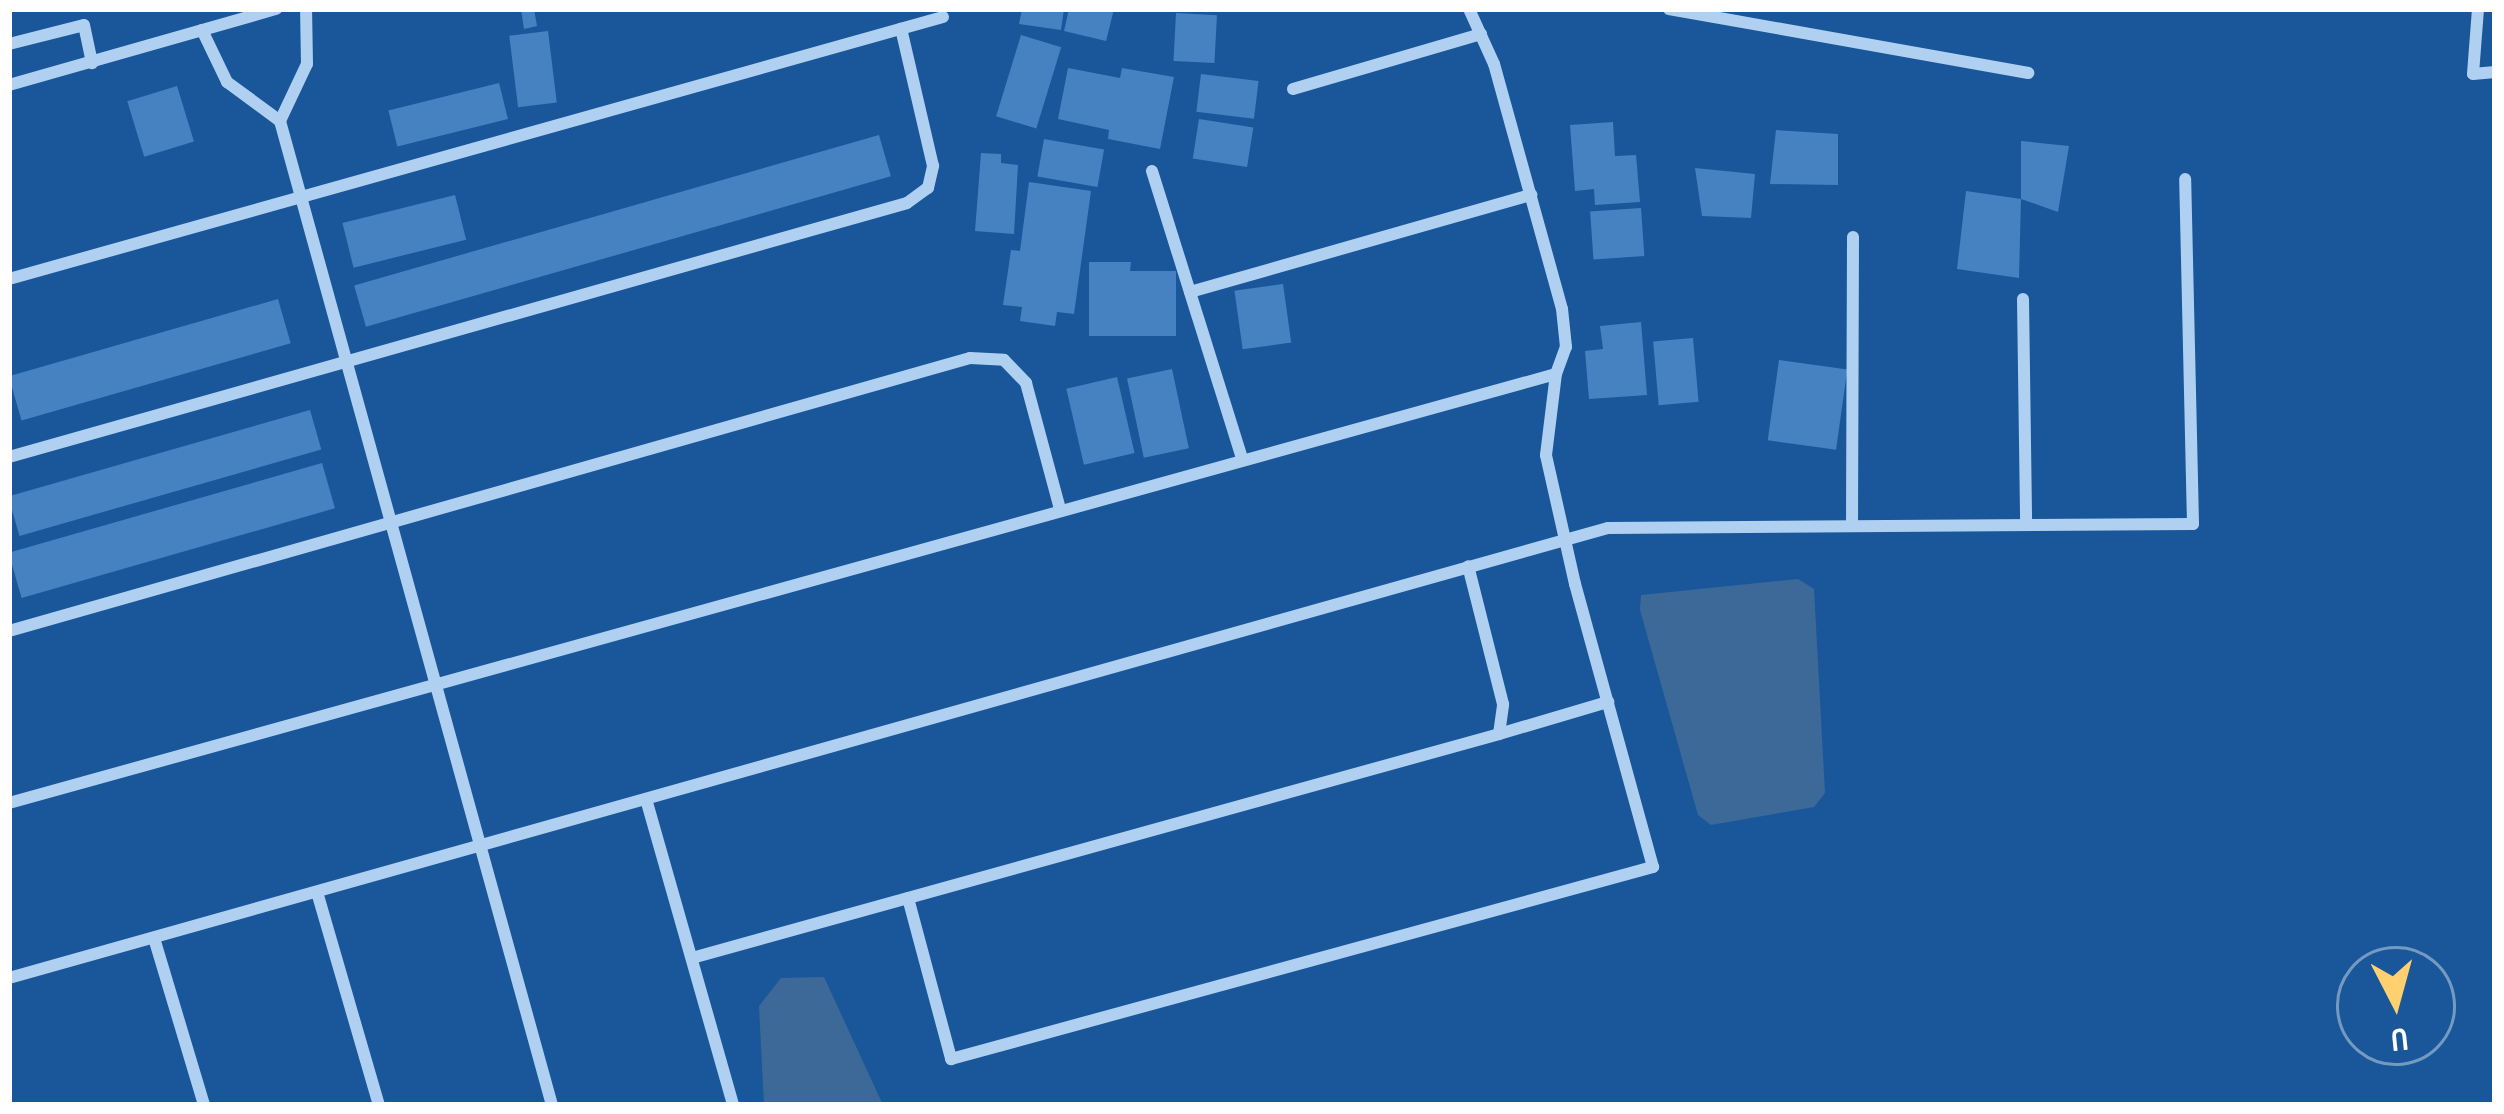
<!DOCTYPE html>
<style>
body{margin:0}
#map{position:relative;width:2504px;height:1114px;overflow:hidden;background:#19579a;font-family:"Sofia Sans Condensed",sans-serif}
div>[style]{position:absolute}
.water>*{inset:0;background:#3d6999}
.building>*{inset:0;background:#4682c2;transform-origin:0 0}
.street>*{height:12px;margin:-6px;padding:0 6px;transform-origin:6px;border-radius:6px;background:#b0d0f1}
span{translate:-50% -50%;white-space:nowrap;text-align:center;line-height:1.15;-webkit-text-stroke:9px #19579a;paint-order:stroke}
.frame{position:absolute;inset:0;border:12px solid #fff;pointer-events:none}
.north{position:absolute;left:2336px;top:946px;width:120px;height:120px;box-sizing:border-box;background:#19579a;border:3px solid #759ac2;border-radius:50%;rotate:174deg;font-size:33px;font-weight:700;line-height:48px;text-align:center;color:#fff}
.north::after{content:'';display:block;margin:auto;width:42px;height:54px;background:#ffd070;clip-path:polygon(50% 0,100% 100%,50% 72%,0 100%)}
</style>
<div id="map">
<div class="water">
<i style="clip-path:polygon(1798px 579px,1814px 589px,1825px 793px,1814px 807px,1711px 825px,1698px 815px,1640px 610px,1641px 595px)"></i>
<i style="clip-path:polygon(824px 977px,883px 1105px,764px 1105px,759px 1006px,781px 978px)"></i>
</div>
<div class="building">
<i style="clip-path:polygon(521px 9px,534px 9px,537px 26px,524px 29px)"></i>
<i style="clip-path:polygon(1022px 9px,1064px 9px,1061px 30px,1019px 24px)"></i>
<i style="clip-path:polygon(1069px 9px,1114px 9px,1106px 41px,1064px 31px)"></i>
<i style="left:1176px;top:13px;width:41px;height:48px;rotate:3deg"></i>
<i style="left:548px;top:31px;width:72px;height:39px;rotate:83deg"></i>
<i style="left:1021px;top:35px;width:42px;height:85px;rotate:17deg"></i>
<i style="clip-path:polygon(1068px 68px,1120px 78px,1122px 68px,1174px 77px,1160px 149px,1108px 139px,1109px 130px,1058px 119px)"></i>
<i style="left:1201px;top:74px;width:58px;height:38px;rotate:7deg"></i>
<i style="left:499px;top:83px;width:37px;height:114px;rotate:76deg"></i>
<i style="left:177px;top:86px;width:58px;height:52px;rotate:73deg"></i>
<i style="left:1199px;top:119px;width:55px;height:40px;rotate:9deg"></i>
<i style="clip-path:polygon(1613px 122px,1615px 156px,1636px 155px,1640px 202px,1595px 205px,1594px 189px,1575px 191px,1570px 125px)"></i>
<i style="clip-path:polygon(1776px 130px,1838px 134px,1838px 185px,1770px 184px)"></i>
<i style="left:879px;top:135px;width:43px;height:546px;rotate:74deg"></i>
<i style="left:1044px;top:139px;width:61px;height:38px;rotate:10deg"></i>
<i style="clip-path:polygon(2021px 141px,2069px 146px,2058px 212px,2021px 199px,2019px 278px,1957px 269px,1966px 191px,2021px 199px)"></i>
<i style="clip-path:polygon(981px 153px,1001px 154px,1001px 163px,1018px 165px,1014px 234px,975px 231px)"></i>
<i style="clip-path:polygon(1695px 168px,1755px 174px,1751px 218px,1702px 216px)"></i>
<i style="clip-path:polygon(1029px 182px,1091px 191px,1074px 314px,1057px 312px,1055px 326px,1020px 321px,1022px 307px,1003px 305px,1011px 250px,1020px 251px)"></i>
<i style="left:455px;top:195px;width:46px;height:116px;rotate:76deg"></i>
<i style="left:1641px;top:208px;width:48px;height:51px;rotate:86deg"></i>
<i style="clip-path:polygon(1089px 262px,1131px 262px,1130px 271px,1176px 271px,1176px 336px,1089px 336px)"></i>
<i style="left:1283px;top:284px;width:59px;height:49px;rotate:82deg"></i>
<i style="left:278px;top:299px;width:46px;height:280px;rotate:74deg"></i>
<i style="clip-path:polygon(1641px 322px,1647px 395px,1589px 399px,1585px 351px,1603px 349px,1600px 326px)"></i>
<i style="left:1693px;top:338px;width:64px;height:40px;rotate:85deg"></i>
<i style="left:1779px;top:360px;width:69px;height:81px;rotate:8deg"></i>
<i style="left:1172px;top:369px;width:81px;height:46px;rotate:78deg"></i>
<i style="left:1117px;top:377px;width:78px;height:52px;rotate:77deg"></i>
<i style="left:310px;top:410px;width:41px;height:314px;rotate:74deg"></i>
<i style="left:322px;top:463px;width:47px;height:326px;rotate:74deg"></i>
</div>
<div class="street">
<i style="left:1669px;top:9px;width:365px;rotate:10.1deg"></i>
<i style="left:2478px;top:9px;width:65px;rotate:94.4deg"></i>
<i style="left:2473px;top:74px;width:22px;rotate:-5deg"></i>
<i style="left:202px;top:30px;width:58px;rotate:64.3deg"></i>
<i style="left:227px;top:82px;width:66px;rotate:36.3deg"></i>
<i style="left:280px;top:121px;width:1021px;rotate:74.55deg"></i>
<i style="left:9px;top:44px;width:77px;rotate:-14.2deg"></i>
<i style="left:84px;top:25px;width:39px;rotate:78deg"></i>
<i style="left:9px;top:85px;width:278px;rotate:-15.9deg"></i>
<i style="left:1293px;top:89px;width:196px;rotate:-16.3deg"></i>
<i style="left:280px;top:121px;width:63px;rotate:-64.7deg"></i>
<i style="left:307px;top:64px;width:55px;rotate:-91deg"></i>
<i style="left:1152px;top:171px;width:301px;rotate:72.6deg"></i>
<i style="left:9px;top:279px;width:970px;rotate:-15.67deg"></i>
<i style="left:1190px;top:292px;width:355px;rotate:-15.9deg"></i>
<i style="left:2023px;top:299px;width:226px;rotate:89.2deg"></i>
<i style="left:9px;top:457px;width:933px;rotate:-15.79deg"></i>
<i style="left:907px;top:203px;width:26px;rotate:-36deg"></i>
<i style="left:928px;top:188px;width:23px;rotate:-77deg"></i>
<i style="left:933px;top:166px;width:141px;rotate:-103.1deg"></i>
<i style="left:1852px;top:526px;width:289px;rotate:-89.8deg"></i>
<i style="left:9px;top:631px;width:999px;rotate:-15.86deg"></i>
<i style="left:970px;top:358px;width:34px;rotate:3deg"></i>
<i style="left:1004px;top:360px;width:32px;rotate:46deg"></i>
<i style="left:1026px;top:383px;width:131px;rotate:74.9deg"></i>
<i style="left:1499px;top:734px;width:114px;rotate:-16.4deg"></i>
<i style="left:646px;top:799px;width:318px;rotate:74.1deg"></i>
<i style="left:9px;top:803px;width:1605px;rotate:-15.5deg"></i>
<i style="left:317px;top:892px;width:222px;rotate:73.8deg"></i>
<i style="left:908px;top:898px;width:167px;rotate:75deg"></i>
<i style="left:951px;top:1059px;width:728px;rotate:-15.3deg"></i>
<i style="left:1653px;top:867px;width:294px;rotate:-105.4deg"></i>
<i style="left:1575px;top:584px;width:132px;rotate:-102.7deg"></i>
<i style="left:1546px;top:455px;width:82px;rotate:-83deg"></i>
<i style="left:1556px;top:374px;width:29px;rotate:-70deg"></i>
<i style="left:1566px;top:347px;width:38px;rotate:-96deg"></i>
<i style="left:1562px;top:309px;width:254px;rotate:-105.5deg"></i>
<i style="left:1494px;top:64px;width:60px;rotate:-114.4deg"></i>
<i style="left:154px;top:938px;width:174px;rotate:73.3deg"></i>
<i style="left:692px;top:958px;width:838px;rotate:-15.51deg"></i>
<i style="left:1499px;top:734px;width:30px;rotate:-82deg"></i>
<i style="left:1503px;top:704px;width:142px;rotate:-104.2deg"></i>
<i style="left:9px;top:978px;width:1661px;rotate:-15.72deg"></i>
<i style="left:1608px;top:528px;width:585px;rotate:-0.39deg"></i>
<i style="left:2193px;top:524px;width:345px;rotate:-91.3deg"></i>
</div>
<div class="frame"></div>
<div class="north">U</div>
</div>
